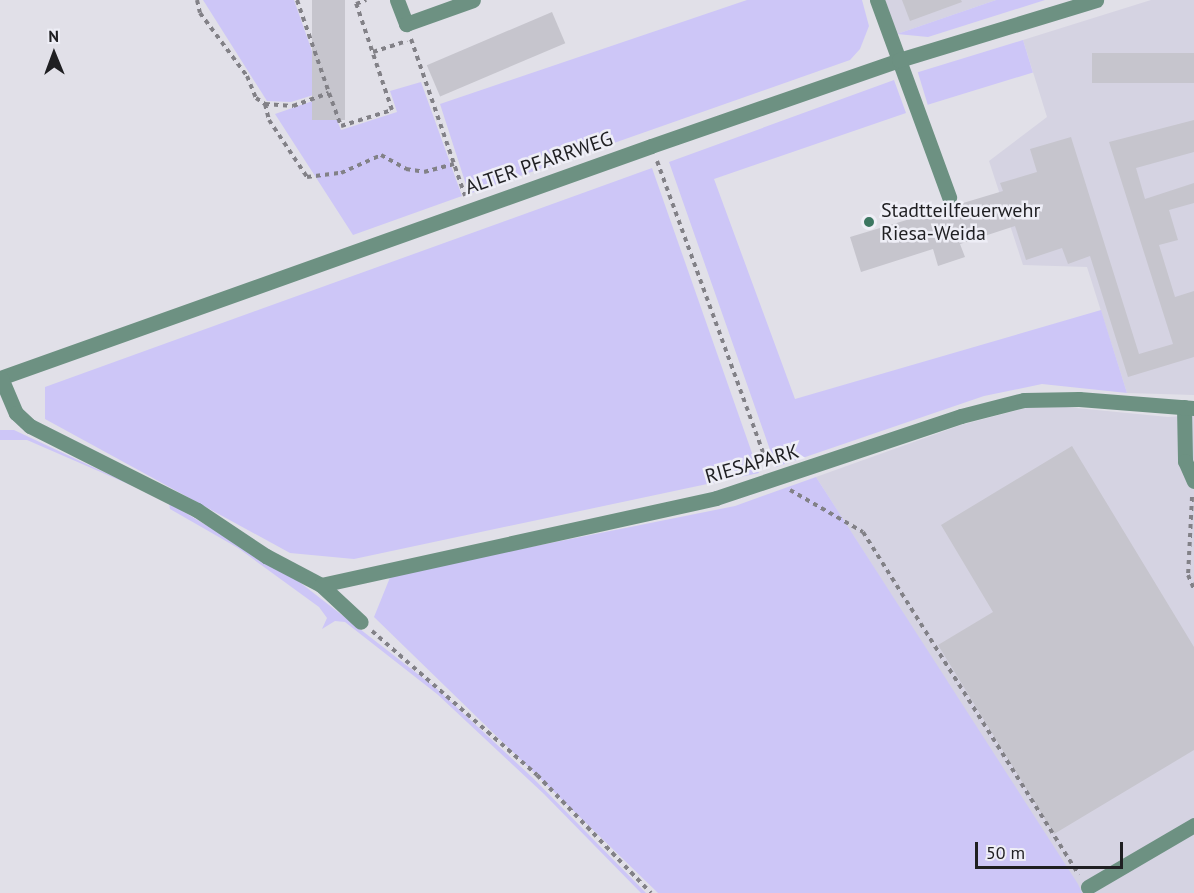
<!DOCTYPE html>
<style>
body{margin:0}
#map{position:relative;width:1194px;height:893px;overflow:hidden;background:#e1e0e8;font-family:"PT Sans",sans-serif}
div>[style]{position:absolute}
.built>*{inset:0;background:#d5d3e2}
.green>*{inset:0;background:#cdc6f7;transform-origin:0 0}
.building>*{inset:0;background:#c6c5cd;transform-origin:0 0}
.path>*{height:4px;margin-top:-2px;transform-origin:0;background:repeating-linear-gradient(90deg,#828187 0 4.5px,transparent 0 9px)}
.minor>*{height:15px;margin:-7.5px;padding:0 7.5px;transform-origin:7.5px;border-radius:7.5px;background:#6d9182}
.dots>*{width:16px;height:16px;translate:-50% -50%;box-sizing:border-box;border:3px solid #eeeef6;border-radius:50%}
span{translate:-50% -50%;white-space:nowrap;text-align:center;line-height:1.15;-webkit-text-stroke:5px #eeeef6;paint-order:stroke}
.street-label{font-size:20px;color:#1f1f22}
.poi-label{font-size:20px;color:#1f1f22}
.left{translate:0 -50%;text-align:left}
.north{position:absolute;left:24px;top:24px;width:60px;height:60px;-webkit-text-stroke:4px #eeeef6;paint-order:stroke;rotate:359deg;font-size:16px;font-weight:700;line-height:24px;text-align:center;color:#1f1f22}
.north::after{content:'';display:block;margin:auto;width:21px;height:27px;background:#1f1f22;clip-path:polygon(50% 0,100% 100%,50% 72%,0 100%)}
.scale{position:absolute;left:975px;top:842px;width:148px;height:27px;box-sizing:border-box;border:3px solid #1f1f22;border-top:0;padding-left:8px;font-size:18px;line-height:21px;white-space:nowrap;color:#1f1f22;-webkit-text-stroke:4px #eeeef6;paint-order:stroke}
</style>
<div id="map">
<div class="built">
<i style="clip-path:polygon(885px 0,996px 0,897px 34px)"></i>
<i style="clip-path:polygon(1151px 0,1194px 0,1194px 395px,1127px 393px,1087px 267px,1023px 265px,989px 161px,1047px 117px,1023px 40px)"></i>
<i style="clip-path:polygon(1066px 407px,1168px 417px,1194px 415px,1194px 893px,1082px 893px,816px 477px,961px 425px,1026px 408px)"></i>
</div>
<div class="green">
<i style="clip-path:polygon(203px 0,294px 0,326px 91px,291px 102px,267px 101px)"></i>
<i style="clip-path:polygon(747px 0,862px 0,869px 26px,860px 49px,850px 60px,469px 194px,440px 104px)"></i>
<i style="clip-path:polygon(996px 0,1045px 0,928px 37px,897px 34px)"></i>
<i style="left:1023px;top:40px;width:34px;height:110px;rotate:73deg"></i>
<i style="clip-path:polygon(894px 80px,906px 113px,714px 179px,795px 399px,1101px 310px,1127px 393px,1042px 384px,984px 396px,776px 467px,669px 162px)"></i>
<i style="clip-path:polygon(421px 82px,462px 196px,353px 235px,275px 114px,327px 96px,341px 130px,397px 112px,390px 91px)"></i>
<i style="clip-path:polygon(652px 168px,759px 473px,354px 559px,290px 553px,45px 419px,45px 387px)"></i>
<i style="clip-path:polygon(0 430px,14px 430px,142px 490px,27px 440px,0 440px)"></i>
<i style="clip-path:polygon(816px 477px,1078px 884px,1082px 893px,658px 893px,374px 617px,391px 575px,735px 506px)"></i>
<i style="clip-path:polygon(169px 503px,293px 577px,437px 689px,534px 779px,646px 893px,641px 893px,544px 794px,437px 694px,345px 622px,335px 621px,322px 629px,327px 618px,319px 607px,238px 548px,170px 509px)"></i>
</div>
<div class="building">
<i style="left:312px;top:0;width:33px;height:120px"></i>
<i style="clip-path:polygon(902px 0,961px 0,962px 2px,910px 21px)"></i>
<i style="left:552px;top:12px;width:34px;height:136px;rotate:67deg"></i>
<i style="left:1194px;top:53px;width:30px;height:102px;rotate:90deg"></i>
<i style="clip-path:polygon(1194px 120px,1194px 152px,1136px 168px,1145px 199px,1194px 183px,1194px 203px,1169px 210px,1178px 240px,1159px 245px,1175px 297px,1194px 291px,1194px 357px,1128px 377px,1090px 256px,1068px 264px,1062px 248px,1026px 260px,1015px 226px,960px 244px,965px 257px,938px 266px,933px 249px,861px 272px,850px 237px,1003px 191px,1000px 183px,1037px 172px,1030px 149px,1071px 137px,1139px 354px,1173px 344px,1109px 142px)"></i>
<i style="clip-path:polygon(1072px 446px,1194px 647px,1194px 750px,1054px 834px,938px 645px,993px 612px,941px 525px)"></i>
</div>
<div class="path">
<i style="left:197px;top:0;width:13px;rotate:77deg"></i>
<i style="left:200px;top:13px;width:79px;rotate:53.3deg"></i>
<i style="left:247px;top:76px;width:24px;rotate:68deg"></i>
<i style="left:256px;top:98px;width:11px;rotate:34deg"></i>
<i style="left:265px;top:104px;width:28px;rotate:4deg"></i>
<i style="left:293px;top:106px;width:38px;rotate:-20deg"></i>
<i style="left:329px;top:93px;width:35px;rotate:70deg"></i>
<i style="left:341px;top:126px;width:53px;rotate:-17.4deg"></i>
<i style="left:392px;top:110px;width:116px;rotate:-108.6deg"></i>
<i style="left:297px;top:0;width:98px;rotate:71deg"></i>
<i style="left:356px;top:4px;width:11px;rotate:-22deg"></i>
<i style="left:411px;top:39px;width:166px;rotate:71deg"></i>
<i style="left:373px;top:52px;width:36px;rotate:-18deg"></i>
<i style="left:265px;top:104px;width:16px;rotate:76deg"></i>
<i style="left:269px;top:120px;width:69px;rotate:56.3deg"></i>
<i style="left:307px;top:177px;width:34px;rotate:-7deg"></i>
<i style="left:341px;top:173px;width:44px;rotate:-24.2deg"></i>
<i style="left:381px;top:155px;width:29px;rotate:29deg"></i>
<i style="left:406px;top:169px;width:18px;rotate:9deg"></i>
<i style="left:424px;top:172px;width:31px;rotate:-15deg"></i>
<i style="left:657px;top:161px;width:322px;rotate:70deg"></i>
<i style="left:790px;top:490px;width:84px;rotate:29.9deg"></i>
<i style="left:863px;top:532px;width:405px;rotate:57.8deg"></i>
<i style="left:1192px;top:497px;width:78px;rotate:92.9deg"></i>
<i style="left:1188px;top:575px;width:15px;rotate:67deg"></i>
<i style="left:372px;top:631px;width:219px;rotate:41.1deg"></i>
<i style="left:537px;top:775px;width:164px;rotate:46deg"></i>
</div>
<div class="minor">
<i style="left:397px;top:0;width:26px;rotate:69deg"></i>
<i style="left:406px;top:24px;width:71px;rotate:-19.7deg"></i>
<i style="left:877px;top:0;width:210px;rotate:69.9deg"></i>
<i style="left:0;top:378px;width:691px;rotate:-19.61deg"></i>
<i style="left:651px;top:146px;width:262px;rotate:-19.1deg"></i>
<i style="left:899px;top:60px;width:206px;rotate:-16.9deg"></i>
<i style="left:1px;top:378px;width:38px;rotate:67deg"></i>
<i style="left:16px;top:413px;width:19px;rotate:43deg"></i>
<i style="left:30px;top:426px;width:187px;rotate:26.7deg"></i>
<i style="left:197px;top:510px;width:83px;rotate:33.7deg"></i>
<i style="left:266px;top:556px;width:62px;rotate:27.8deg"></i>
<i style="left:321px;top:585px;width:54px;rotate:42.8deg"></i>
<i style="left:1184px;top:407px;width:54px;rotate:88.9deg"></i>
<i style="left:1185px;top:461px;width:22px;rotate:66deg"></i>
<i style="left:321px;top:585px;width:404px;rotate:-12.4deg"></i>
<i style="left:716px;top:498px;width:258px;rotate:-18.5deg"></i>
<i style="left:961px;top:416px;width:65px;rotate:-14.3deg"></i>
<i style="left:1024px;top:400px;width:55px;rotate:-1deg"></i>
<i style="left:1079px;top:399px;width:115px;rotate:4.5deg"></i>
<i style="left:1088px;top:887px;width:123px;rotate:-30.3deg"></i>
</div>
<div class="dots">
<i style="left:869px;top:222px;background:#3b7660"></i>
</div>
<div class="street-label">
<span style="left:539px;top:163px;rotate:-19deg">ALTER PFARRWEG</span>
<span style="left:752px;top:464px;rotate:-16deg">RIESAPARK</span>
</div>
<div class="poi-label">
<span class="left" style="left:881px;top:222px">Stadtteilfeuerwehr<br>Riesa-Weida</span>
</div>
<div class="north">N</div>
<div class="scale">50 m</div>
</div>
